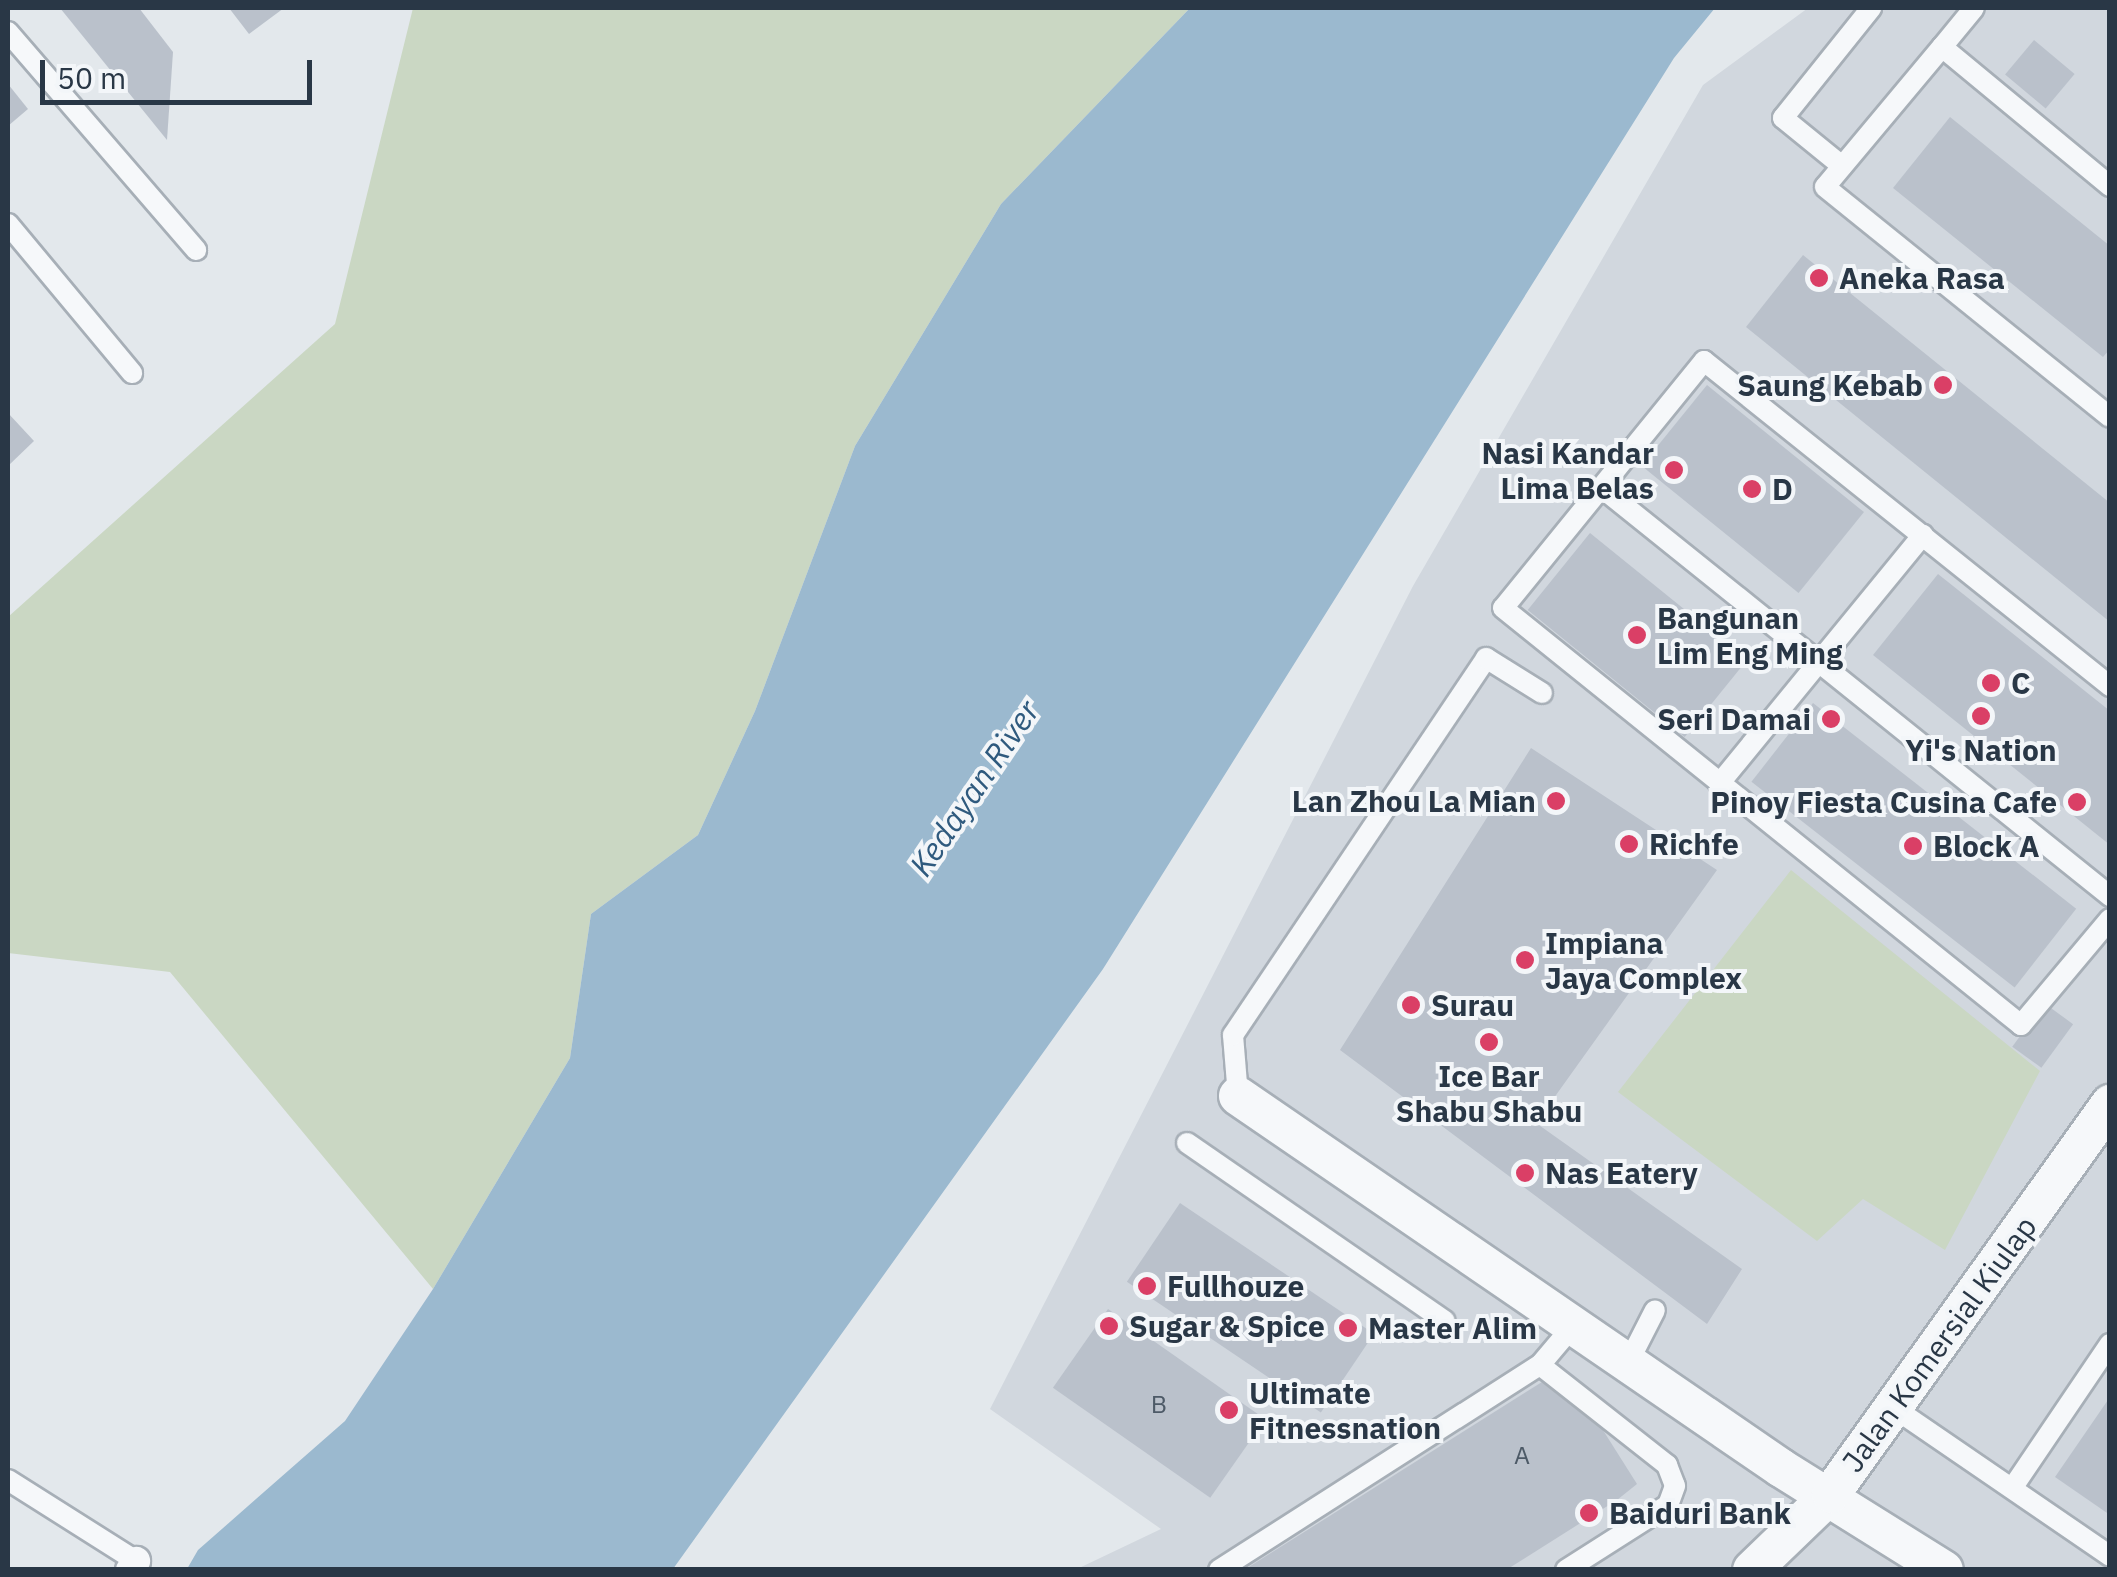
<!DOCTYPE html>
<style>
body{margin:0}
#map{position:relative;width:2117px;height:1577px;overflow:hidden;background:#e3e8ec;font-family:"IBM Plex Sans",sans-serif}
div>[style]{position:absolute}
.built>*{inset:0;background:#d1d7de}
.green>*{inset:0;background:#cad7c3}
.water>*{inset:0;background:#9bb9cf}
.building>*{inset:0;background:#bac1cb;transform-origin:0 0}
.roads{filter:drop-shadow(2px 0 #a7afb7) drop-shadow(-2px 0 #a7afb7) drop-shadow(0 2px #a7afb7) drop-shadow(0 -2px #a7afb7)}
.service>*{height:20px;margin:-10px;padding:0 10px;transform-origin:10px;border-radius:10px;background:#f6f8fa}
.pedestrian>*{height:28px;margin:-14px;padding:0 14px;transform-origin:14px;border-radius:14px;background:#f6f8fa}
.minor>*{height:38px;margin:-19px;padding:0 19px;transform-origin:19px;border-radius:19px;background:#f6f8fa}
.dots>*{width:28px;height:28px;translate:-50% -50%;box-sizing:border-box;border:5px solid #f3f6f9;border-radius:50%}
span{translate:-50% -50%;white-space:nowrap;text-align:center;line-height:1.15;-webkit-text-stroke:8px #f3f6f9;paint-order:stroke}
.number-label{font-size:25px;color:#4d5a67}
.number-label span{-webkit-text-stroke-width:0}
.poi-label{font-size:30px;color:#293746;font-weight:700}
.left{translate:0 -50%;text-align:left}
.right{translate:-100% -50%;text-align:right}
.street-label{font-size:30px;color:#293746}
.water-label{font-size:32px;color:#2f5a7e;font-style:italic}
.frame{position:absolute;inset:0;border:10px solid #293746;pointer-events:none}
.scale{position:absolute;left:40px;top:60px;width:272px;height:45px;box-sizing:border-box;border:5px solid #293746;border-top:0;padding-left:12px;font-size:30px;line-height:35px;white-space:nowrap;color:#293746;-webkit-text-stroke:8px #f3f6f9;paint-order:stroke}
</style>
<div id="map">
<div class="built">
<i style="clip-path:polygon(1808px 8px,2109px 8px,2109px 1569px,1077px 1569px,1161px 1529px,990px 1409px,1413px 586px,1703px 85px)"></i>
</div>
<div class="green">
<i style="clip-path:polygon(413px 8px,1190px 8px,1001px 204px,855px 446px,755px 711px,698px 835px,591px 914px,570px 1058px,433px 1289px,170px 972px,8px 953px,8px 617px,335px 324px)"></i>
<i style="clip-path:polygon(1791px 870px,2040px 1071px,1945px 1250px,1863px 1199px,1817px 1241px,1618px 1092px)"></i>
</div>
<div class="water">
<i style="clip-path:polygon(1190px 8px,1715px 8px,1674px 58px,1103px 969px,673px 1569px,187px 1569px,198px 1550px,345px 1421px,433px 1289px,570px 1058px,591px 914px,698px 835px,755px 711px,855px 446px,1001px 204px)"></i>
</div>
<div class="building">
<i style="clip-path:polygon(60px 8px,139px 8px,173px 52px,167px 140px)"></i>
<i style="clip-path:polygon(229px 8px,284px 8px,249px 34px)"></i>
<i style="left:2034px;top:40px;width:53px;height:45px;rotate:40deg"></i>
<i style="clip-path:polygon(8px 84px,28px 109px,8px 126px)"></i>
<i style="clip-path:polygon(1950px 117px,2110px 246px,2110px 349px,2103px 357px,1893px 188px)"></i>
<i style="clip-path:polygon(1803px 255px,2110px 503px,2110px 622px,1746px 327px)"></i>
<i style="left:1707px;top:385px;width:202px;height:104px;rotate:39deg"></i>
<i style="clip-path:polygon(8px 413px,34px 441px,8px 466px)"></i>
<i style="left:1590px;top:533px;width:202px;height:99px;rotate:39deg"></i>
<i style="clip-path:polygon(1938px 574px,2110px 711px,2110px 845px,1873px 655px)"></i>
<i style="left:1813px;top:703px;width:334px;height:100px;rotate:38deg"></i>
<i style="clip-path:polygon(1531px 748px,1717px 870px,1536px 1123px,1742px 1269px,1707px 1324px,1340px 1050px)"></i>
<i style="left:2044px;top:1003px;width:36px;height:54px;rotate:36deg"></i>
<i style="left:1180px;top:1203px;width:234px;height:95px;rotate:34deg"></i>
<i style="left:1108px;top:1309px;width:192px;height:96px;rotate:35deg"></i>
<i style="clip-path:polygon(1542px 1382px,1601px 1427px,1637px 1484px,1617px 1500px,1506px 1570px,1244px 1570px)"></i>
<i style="clip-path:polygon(2110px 1397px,2110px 1515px,2055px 1477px)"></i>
</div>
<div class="roads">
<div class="service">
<i style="left:8px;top:32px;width:288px;rotate:49.2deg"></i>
<i style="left:1942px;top:47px;width:50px;rotate:-50.6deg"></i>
<i style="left:1842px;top:166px;width:76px;rotate:-140.9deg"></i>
<i style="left:1783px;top:118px;width:141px;rotate:-51.3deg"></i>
<i style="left:2110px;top:186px;width:218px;rotate:-140.4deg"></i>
<i style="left:1942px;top:47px;width:182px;rotate:129.9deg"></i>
<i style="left:1825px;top:187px;width:366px;rotate:38.9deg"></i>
<i style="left:8px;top:224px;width:194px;rotate:50.2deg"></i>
<i style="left:1602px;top:488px;width:652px;rotate:38.77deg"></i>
<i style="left:2110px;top:686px;width:520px;rotate:-141.32deg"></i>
<i style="left:1704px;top:361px;width:318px;rotate:129.1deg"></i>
<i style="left:1503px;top:608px;width:665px;rotate:38.83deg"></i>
<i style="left:2021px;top:1025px;width:138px;rotate:-50deg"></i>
<i style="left:1719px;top:784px;width:322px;rotate:-50.7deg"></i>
<i style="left:1238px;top:1096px;width:61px;rotate:-94.7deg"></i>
<i style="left:1233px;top:1035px;width:454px;rotate:-56.1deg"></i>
<i style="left:1486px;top:658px;width:66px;rotate:32deg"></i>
<i style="left:1187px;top:1143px;width:313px;rotate:34.6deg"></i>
<i style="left:1628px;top:1363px;width:59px;rotate:-63deg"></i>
<i style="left:1540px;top:1365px;width:51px;rotate:-49.8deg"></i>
<i style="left:1894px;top:1408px;width:262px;rotate:34.4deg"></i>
<i style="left:8px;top:1480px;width:151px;rotate:32.3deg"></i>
<i style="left:2013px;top:1487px;width:173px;rotate:-55.9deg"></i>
<i style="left:1219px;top:1570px;width:381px;rotate:-32.6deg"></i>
<i style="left:1540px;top:1365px;width:162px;rotate:38.2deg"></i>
<i style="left:1667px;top:1465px;width:22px;rotate:69deg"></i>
<i style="left:1675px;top:1486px;width:20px;rotate:110deg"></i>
<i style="left:1668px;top:1505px;width:121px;rotate:147.5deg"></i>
</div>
<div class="pedestrian">
<i style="left:130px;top:1570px;width:11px;rotate:-56deg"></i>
</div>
<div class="minor">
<i style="left:1238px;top:1096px;width:658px;rotate:34.41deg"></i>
<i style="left:1781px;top:1468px;width:192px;rotate:32deg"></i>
<i style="left:1752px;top:1570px;width:110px;rotate:-43.9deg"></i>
<i style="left:1831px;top:1494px;width:480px;rotate:-54.4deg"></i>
</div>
</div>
<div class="dots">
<i style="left:1819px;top:278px;background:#da3f66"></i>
<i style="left:1943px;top:385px;background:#da3f66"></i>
<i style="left:1674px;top:470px;background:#da3f66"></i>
<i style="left:1752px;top:489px;background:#da3f66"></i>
<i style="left:1637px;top:635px;background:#da3f66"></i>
<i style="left:1991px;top:683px;background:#da3f66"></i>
<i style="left:1981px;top:716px;background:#da3f66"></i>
<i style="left:1831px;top:719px;background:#da3f66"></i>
<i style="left:1556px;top:801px;background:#da3f66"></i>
<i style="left:2077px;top:802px;background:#da3f66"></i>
<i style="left:1629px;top:844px;background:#da3f66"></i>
<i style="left:1913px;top:846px;background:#da3f66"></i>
<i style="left:1525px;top:960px;background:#da3f66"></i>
<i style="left:1411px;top:1005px;background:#da3f66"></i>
<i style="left:1489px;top:1042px;background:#da3f66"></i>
<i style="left:1525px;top:1173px;background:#da3f66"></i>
<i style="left:1147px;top:1286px;background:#da3f66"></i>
<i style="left:1109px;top:1326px;background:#da3f66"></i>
<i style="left:1348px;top:1328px;background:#da3f66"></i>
<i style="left:1229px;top:1410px;background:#da3f66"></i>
<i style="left:1589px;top:1513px;background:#da3f66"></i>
</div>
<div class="number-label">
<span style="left:1159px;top:1404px">B</span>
<span style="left:1522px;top:1455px">A</span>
</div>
<div class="poi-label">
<span class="left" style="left:1839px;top:278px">Aneka Rasa</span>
<span class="right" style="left:1923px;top:385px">Saung Kebab</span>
<span class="right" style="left:1654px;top:470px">Nasi Kandar<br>Lima Belas</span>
<span class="left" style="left:1772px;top:489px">D</span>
<span class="left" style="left:1657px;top:635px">Bangunan<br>Lim Eng Ming</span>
<span class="left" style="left:2011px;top:683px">C</span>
<span class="right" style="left:1811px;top:719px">Seri Damai</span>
<span style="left:1981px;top:750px">Yi's Nation</span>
<span class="right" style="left:1536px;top:801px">Lan Zhou La Mian</span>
<span class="right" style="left:2057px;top:802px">Pinoy Fiesta Cusina Cafe</span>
<span class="left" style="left:1649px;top:844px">Richfe</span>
<span class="left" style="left:1933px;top:846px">Block A</span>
<span class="left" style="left:1545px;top:960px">Impiana<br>Jaya Complex</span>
<span class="left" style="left:1431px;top:1005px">Surau</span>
<span style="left:1489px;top:1093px">Ice Bar<br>Shabu Shabu</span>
<span class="left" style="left:1545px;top:1173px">Nas Eatery</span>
<span class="left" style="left:1167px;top:1286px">Fullhouze</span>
<span class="left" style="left:1129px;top:1326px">Sugar &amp; Spice</span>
<span class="left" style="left:1368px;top:1328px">Master Alim</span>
<span class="left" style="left:1249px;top:1410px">Ultimate<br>Fitnessnation</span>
<span class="left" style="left:1609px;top:1513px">Baiduri Bank</span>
</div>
<div class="street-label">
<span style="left:1939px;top:1344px;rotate:-54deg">Jalan Komersial Kiulap</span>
</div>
<div class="water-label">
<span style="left:974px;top:788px;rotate:-56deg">Kedayan River</span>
</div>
<div class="frame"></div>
<div class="scale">50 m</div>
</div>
